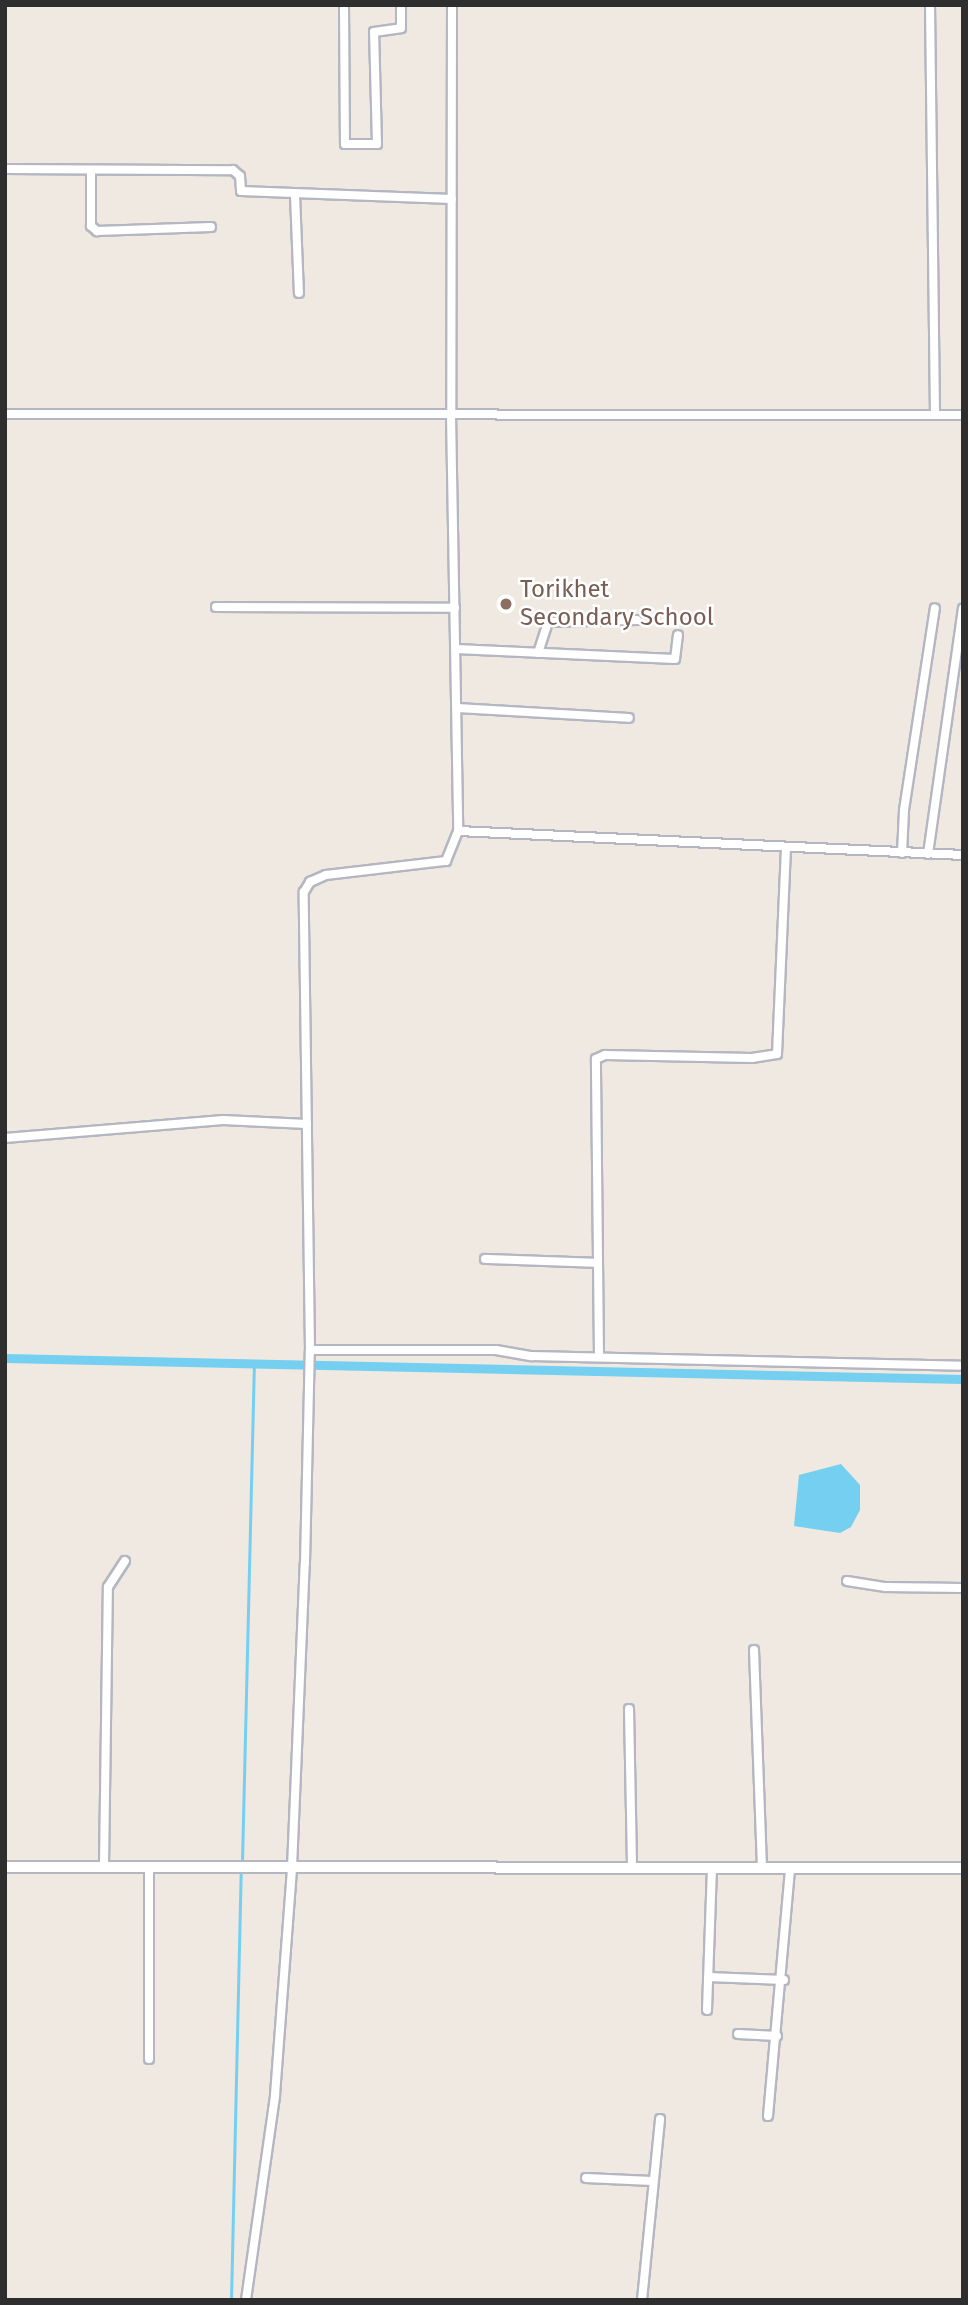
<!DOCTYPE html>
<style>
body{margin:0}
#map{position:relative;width:968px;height:2305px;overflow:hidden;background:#efe9e1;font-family:"Fira Sans",sans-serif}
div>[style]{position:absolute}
.water>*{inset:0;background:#75cff0}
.stream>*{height:2.5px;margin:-1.25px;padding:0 1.25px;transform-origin:1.25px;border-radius:1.25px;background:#75cff0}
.canal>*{height:9px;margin:-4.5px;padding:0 4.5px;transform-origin:4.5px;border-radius:4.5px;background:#75cff0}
.roads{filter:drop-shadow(2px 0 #b4b7c1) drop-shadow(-2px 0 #b4b7c1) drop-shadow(0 2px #b4b7c1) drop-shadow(0 -2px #b4b7c1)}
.street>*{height:8px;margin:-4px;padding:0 4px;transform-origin:4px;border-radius:4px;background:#fff}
.secondary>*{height:10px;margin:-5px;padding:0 5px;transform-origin:5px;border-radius:5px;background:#fff}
.dots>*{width:19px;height:19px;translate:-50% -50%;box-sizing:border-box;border:4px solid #fff;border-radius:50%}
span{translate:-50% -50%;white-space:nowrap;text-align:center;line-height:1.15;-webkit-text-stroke:5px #fff;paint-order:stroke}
.education-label{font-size:24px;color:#785e54}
.left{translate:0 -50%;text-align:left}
.frame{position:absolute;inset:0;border:7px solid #2e2e2e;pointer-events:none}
</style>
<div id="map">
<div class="water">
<i style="clip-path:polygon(841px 1464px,860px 1485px,860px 1510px,851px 1527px,840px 1533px,794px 1526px,799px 1475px)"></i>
</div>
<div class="stream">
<i style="left:242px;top:1862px;width:500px;rotate:-88.63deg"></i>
<i style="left:231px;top:2300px;width:426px;rotate:-88.7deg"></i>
</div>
<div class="canal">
<i style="left:5px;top:1358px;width:958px;rotate:1.26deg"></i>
</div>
<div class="roads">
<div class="street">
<i style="left:344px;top:5px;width:139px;rotate:89.6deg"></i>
<i style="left:345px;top:144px;width:32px"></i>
<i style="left:377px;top:144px;width:112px;rotate:-91.5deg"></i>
<i style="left:374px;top:32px;width:27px;rotate:-8deg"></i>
<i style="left:401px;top:28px;width:23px;rotate:-90deg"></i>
<i style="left:452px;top:5px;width:409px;rotate:90.1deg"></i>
<i style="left:451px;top:414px;width:417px;rotate:89deg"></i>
<i style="left:458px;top:831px;width:506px;rotate:2.72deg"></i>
<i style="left:930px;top:5px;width:409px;rotate:89.3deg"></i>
<i style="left:5px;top:169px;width:228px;rotate:0.3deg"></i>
<i style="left:233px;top:170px;width:9px;rotate:41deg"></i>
<i style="left:240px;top:176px;width:15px;rotate:86deg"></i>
<i style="left:241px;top:191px;width:211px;rotate:2.2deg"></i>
<i style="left:91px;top:171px;width:55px;rotate:90deg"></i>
<i style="left:91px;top:226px;width:8px;rotate:40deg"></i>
<i style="left:97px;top:231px;width:114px;rotate:-2deg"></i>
<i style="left:295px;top:195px;width:98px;rotate:87.7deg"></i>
<i style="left:5px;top:414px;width:958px;rotate:0.06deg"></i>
<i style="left:216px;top:607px;width:239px;rotate:0.2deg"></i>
<i style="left:456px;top:649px;width:219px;rotate:2.6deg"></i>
<i style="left:675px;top:659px;width:24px;rotate:-83deg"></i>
<i style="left:538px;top:653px;width:33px;rotate:-72deg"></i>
<i style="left:548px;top:622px;width:89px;rotate:-1.3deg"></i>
<i style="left:457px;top:708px;width:172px;rotate:3.3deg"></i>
<i style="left:902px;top:853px;width:43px;rotate:-87.3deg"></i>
<i style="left:904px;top:810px;width:204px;rotate:-81.3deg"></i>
<i style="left:928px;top:854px;width:248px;rotate:-81.9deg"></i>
<i style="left:5px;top:1138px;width:219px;rotate:-4.7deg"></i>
<i style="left:223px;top:1120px;width:84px;rotate:2.7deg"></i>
<i style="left:485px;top:1259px;width:112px;rotate:2deg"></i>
<i style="left:310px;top:1350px;width:186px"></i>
<i style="left:496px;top:1350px;width:36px;rotate:10deg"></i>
<i style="left:531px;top:1356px;width:432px;rotate:1.3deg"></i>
<i style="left:599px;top:1356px;width:297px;rotate:-90.6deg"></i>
<i style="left:596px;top:1059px;width:10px;rotate:-24deg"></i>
<i style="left:605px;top:1055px;width:147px;rotate:1.2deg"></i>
<i style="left:752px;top:1058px;width:25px;rotate:-9deg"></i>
<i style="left:777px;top:1054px;width:206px;rotate:-87.5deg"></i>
<i style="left:847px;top:1581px;width:39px;rotate:9deg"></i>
<i style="left:886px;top:1587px;width:77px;rotate:0.7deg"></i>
<i style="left:754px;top:1650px;width:218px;rotate:87.9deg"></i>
<i style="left:629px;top:1709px;width:160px;rotate:88.9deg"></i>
<i style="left:104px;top:1866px;width:279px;rotate:-89.2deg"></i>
<i style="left:108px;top:1587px;width:31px;rotate:-57deg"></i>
<i style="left:149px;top:1866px;width:193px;rotate:90deg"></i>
<i style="left:708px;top:1977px;width:76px;rotate:2.3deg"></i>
<i style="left:707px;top:2010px;width:142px;rotate:-88deg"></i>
<i style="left:738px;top:2034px;width:39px;rotate:3deg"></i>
<i style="left:768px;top:2116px;width:249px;rotate:-84.9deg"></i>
<i style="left:586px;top:2178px;width:66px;rotate:2.6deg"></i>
<i style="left:246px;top:2300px;width:207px;rotate:-81.9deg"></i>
<i style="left:275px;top:2095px;width:228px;rotate:-85.7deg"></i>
<i style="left:292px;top:1868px;width:305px;rotate:-87.6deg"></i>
<i style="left:305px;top:1563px;width:213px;rotate:-88.7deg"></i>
<i style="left:310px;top:1350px;width:458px;rotate:-90.8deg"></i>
<i style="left:304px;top:892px;width:12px;rotate:-59deg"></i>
<i style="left:310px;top:882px;width:17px;rotate:-24deg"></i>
<i style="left:326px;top:875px;width:121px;rotate:-6.7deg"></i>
<i style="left:446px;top:861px;width:32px;rotate:-68deg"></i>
<i style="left:642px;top:2300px;width:182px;rotate:-84.3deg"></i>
</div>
<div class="secondary">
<i style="left:5px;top:1867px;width:958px;rotate:0.06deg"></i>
</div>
</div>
<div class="dots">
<i style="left:506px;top:604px;background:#8d6e63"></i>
</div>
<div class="education-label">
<span class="left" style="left:520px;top:604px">Torikhet<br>Secondary School</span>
</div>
<div class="frame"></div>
</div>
